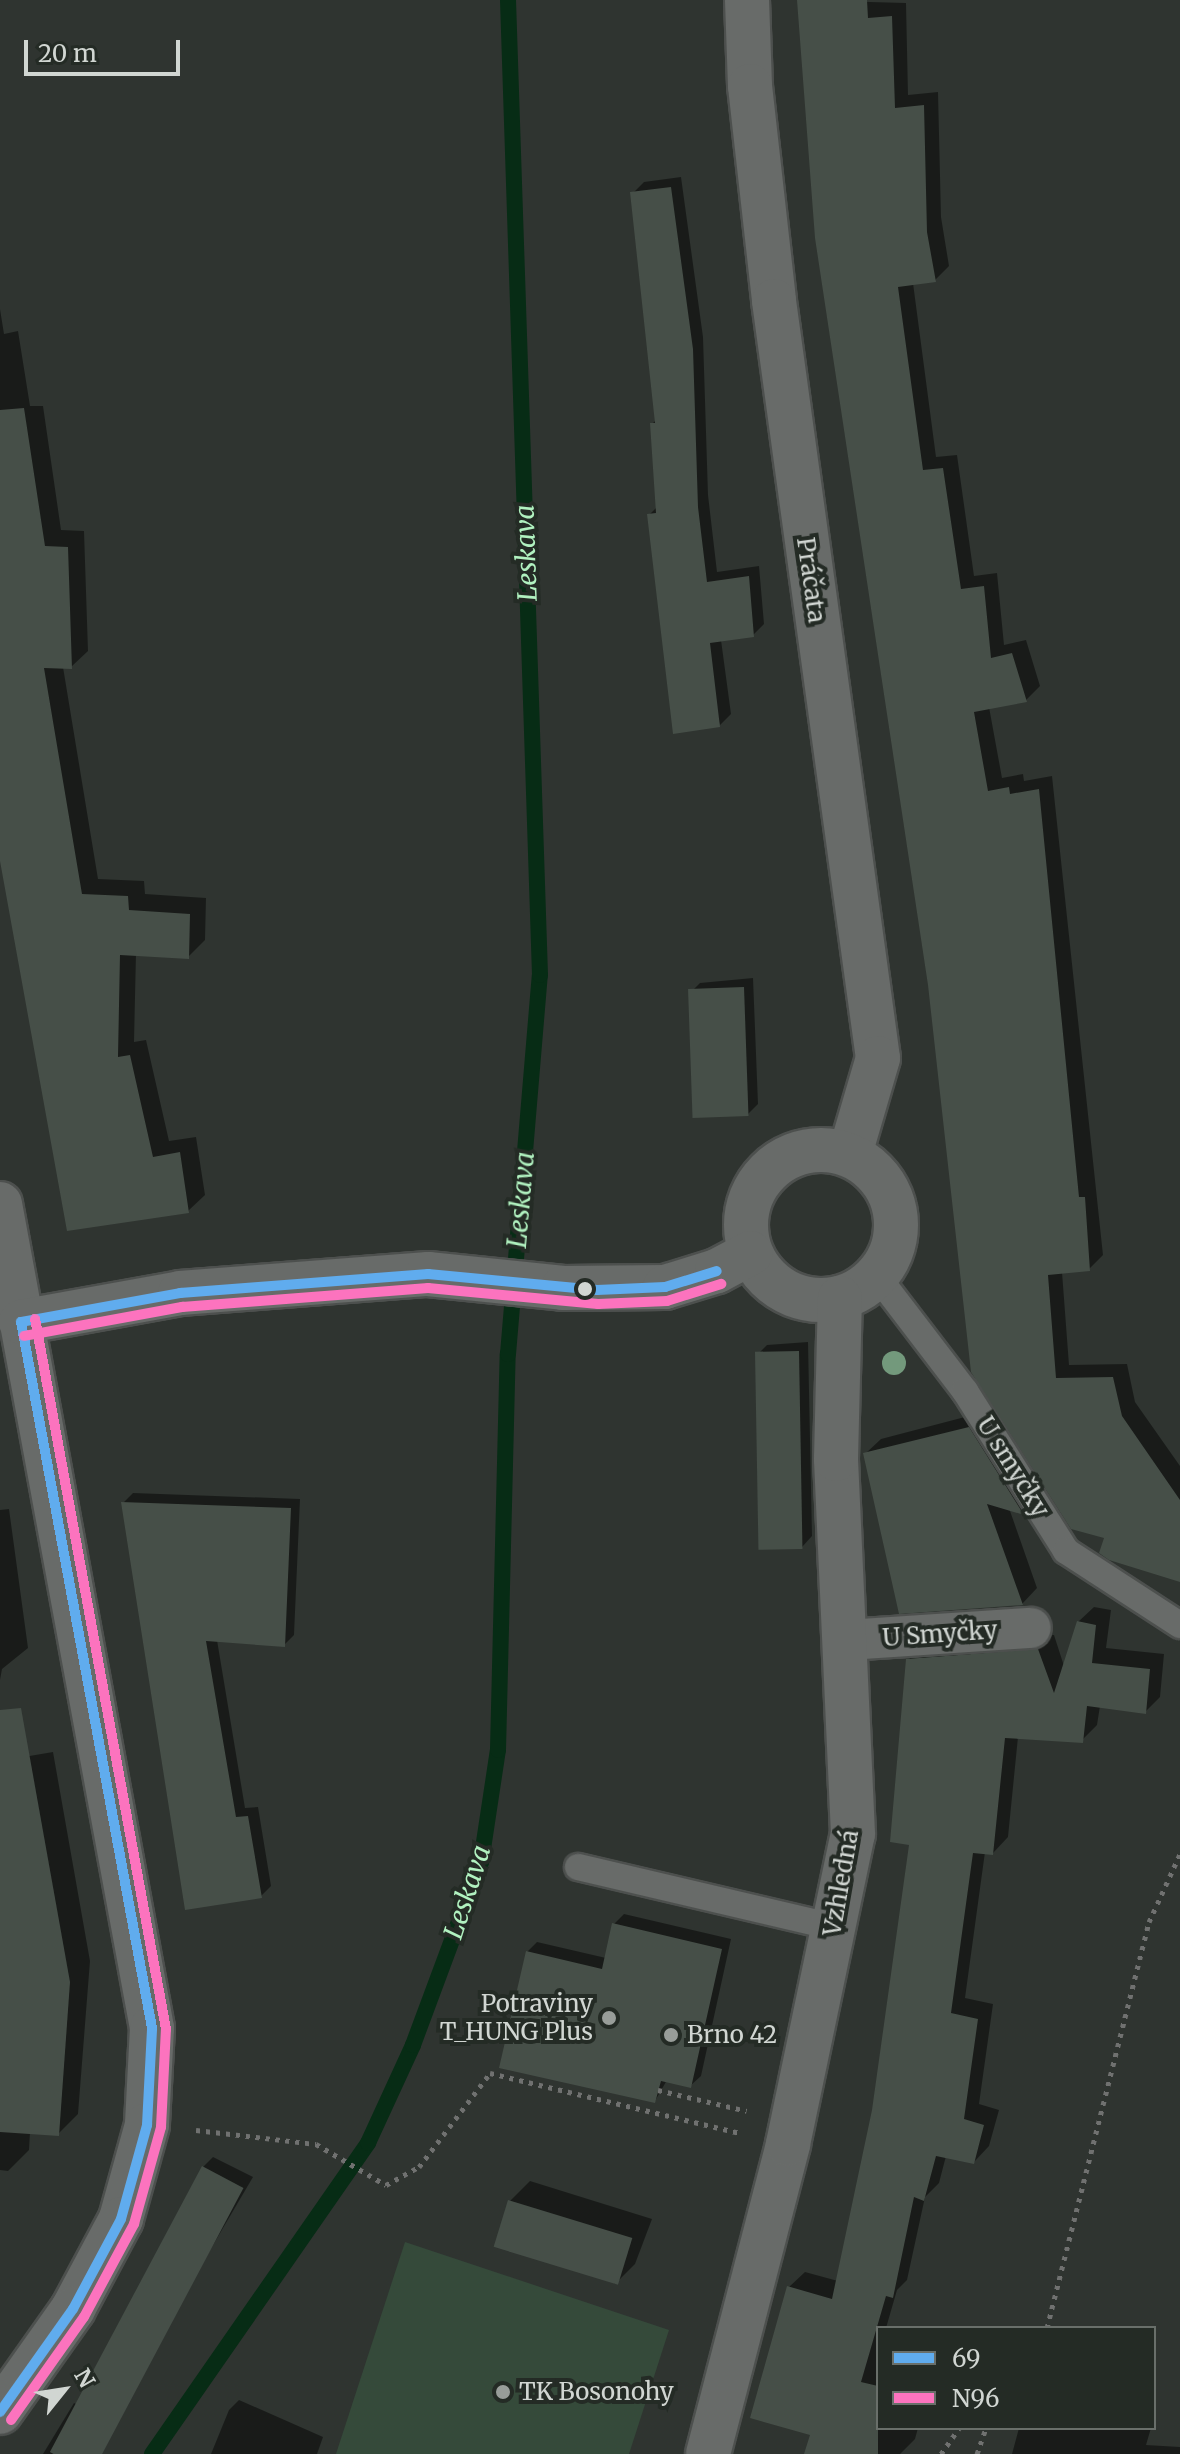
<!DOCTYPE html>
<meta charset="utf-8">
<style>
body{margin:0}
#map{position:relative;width:1180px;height:2454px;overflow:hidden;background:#2f3430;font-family:Merriweather,serif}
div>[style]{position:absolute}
.green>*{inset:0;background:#354a3a}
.shadow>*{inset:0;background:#0007}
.stream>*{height:16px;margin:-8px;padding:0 8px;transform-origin:8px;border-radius:8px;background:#072c15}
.building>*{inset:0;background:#464f48;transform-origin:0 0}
.path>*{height:5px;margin-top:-2.5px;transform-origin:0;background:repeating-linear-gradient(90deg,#707170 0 4px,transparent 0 10px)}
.roads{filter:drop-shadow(2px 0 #4d504e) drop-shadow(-2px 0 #4d504e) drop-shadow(0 2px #4d504e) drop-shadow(0 -2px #4d504e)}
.service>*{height:26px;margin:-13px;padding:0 13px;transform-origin:13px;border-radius:13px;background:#686b69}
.pedestrian>*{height:40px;margin:-20px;padding:0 20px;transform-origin:20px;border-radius:20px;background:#686b69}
.minor>*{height:44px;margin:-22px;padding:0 22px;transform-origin:22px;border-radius:22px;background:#686b69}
.minor>.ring{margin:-22px;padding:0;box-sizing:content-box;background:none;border:44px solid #686b69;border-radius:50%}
.bus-1>*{height:10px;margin:-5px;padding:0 5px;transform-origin:5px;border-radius:5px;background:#60acee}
.bus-2>*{height:10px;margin:-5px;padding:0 5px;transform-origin:5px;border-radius:5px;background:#fc73be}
.trees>*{width:24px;height:24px;margin:-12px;border-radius:50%;background:#73997c}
.dots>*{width:22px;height:22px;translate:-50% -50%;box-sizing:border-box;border:4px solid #242b25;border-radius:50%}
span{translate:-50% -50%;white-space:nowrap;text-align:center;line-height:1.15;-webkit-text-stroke:8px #242b25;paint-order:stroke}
.street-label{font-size:24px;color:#d1d6d2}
.poi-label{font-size:24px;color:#d1d6d2}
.right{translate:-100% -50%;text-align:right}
.left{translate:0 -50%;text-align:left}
.water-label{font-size:26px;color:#b1f2c0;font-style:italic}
.legend{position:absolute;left:876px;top:2326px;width:280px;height:104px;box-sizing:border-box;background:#242b25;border:2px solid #696f6a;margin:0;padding:10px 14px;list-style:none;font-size:24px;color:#d1d6d2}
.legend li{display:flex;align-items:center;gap:16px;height:40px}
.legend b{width:40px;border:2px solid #696f6a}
.north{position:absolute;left:24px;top:2350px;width:80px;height:80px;-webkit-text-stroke:6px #242b25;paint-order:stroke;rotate:60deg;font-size:22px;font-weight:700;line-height:32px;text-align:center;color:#d1d6d2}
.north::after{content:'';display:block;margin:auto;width:28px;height:36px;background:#d1d6d2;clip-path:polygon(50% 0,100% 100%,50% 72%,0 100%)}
.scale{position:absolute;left:24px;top:40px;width:156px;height:36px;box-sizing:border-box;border:4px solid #d1d6d2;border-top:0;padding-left:10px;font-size:24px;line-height:28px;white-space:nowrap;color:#d1d6d2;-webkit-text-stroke:6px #242b25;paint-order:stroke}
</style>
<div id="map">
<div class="green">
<i style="clip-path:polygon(405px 2242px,669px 2330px,629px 2454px,336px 2454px)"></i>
</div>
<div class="shadow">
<i style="clip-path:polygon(799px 0,906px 3px,908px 95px,938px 92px,941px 217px,949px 266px,935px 280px,913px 283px,936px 457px,957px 455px,974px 576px,997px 573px,1004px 645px,1026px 640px,1040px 686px,1026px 700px,989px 707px,1002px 778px,1023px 774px,1024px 781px,1052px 776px,1103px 1255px,1089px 1269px,1062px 1272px,1069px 1365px,1127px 1364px,1135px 1402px,1180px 1466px,1180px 1579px,1106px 1537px,930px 985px)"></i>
<i style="clip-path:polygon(681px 177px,703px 337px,708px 495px,717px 572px,759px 566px,764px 624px,753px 635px,721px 640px,731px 714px,720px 725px,649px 515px,657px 507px,652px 424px,657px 419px,633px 193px,644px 182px)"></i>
<i style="clip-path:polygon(0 309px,4px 334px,18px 331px,30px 406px,43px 406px,61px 530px,84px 531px,88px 651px,71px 667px,63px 667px,98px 879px,144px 881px,145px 894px,206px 898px,205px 940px,188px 957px,136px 954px,134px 1042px,146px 1040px,169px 1141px,196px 1137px,205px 1195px,188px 1211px,69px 1229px,0 840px)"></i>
<i style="clip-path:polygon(753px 978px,758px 1104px,748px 1114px,690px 993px,700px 983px)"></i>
<i style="clip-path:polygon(808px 1342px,812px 1536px,802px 1547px,757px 1355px,767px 1345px)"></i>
<i style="clip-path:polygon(984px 1412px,1038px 1498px,1024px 1512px,1009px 1508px,1037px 1588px,1022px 1604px,865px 1454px,881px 1439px)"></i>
<i style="clip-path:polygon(133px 1493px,300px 1499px,294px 1635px,284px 1645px,217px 1640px,245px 1808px,258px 1807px,271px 1886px,261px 1896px,123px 1503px)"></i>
<i style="clip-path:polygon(9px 1509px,28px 1648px,2px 1669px,0 1680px,0 1510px)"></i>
<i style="clip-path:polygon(1094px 1607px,1111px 1610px,1106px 1648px,1164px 1654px,1160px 1697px,1145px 1712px,1100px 1706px,1097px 1725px,1082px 1740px,1018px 1737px,1008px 1837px,993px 1853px,985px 1852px,965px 1998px,993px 2004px,979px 2104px,999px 2110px,989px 2146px,974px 2162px,946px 2156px,939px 2183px,925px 2197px,907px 2280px,897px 2290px,886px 2328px,878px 2328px,878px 2428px,918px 2428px,915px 2439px,900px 2454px,806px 2454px,813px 2433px,789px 2287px,805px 2272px,838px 2281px,874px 2111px,911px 1843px,908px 1660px,924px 1645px,1054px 1635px,1064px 1666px,1078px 1622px)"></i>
<i style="clip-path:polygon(53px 1752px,90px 1961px,78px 2114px,58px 2134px,30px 2132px,29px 2150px,8px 2171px,0 2170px,0 1761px)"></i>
<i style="clip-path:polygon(624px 1914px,731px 1939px,701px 2076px,690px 2086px,667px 2080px,655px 2101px,527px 1952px,537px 1942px,606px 1958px,614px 1924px)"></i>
<i style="clip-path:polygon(213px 2157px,253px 2177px,186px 2291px,203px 2167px)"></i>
<i style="clip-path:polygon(530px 2181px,652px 2219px,635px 2264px,615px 2284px,510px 2201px)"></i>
<i style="clip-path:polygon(239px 2400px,323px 2437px,317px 2454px,211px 2454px,229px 2410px)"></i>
<i style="clip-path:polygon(74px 2403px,109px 2421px,93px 2454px,43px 2454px)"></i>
<i style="clip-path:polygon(1019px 2428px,1151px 2428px,1146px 2445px,1180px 2447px,1180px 2454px,1012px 2454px)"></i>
</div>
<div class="stream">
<i style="left:152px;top:2454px;width:379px;rotate:-55.2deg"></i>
<i style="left:368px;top:2143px;width:108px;rotate:-65.3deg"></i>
<i style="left:413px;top:2045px;width:195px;rotate:-69.6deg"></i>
<i style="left:481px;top:1862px;width:113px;rotate:-81.4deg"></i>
<i style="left:498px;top:1750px;width:396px;rotate:-88.6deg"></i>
<i style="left:508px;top:1354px;width:380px;rotate:-85.2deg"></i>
<i style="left:540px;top:975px;width:976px;rotate:-91.88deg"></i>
</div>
<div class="building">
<i style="clip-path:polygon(797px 0,867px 0,868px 18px,892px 16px,895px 108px,924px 105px,927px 232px,936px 282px,898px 287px,923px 470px,943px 468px,961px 589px,984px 586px,991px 658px,1012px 653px,1027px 702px,974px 712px,988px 791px,1009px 787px,1010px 794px,1039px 789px,1079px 1197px,1085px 1197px,1090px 1271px,1048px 1275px,1056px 1378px,1113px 1377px,1122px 1416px,1180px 1500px,1180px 1582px,1109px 1560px,1099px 1553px,1104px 1538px,1071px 1529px,971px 1372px,928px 985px,815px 238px)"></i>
<i style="clip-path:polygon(671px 187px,693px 349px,698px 507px,707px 582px,749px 576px,754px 637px,710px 643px,720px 727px,673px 734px,647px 514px,656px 513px,650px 423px,655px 423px,630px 192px)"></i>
<i style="clip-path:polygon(24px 408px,45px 546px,68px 547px,72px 669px,44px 668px,82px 894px,128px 896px,129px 910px,190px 914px,189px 959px,120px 955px,118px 1057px,130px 1055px,153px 1157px,180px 1152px,189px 1213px,67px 1231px,0 861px,0 410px)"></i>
<i style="left:744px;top:987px;width:129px;height:56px;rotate:88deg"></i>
<i style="left:799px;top:1351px;width:198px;height:44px;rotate:89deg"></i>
<i style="clip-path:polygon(969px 1427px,1024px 1515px,987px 1504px,1023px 1605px,899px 1614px,863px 1453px)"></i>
<i style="clip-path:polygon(121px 1502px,291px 1508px,285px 1647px,206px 1641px,236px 1817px,248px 1816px,262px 1898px,185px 1910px)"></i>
<i style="clip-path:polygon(1077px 1621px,1096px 1625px,1092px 1663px,1150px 1669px,1146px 1714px,1087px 1706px,1083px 1743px,1005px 1738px,993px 1855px,973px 1853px,951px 2013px,978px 2019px,964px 2119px,984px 2125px,974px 2164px,936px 2156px,924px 2201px,914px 2197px,893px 2298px,886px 2296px,861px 2382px,878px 2386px,878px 2454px,804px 2454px,810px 2435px,750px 2418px,787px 2286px,832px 2299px,872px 2110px,909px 1845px,890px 1842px,906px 1659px,1038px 1649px,1054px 1693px)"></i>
<i style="clip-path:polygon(21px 1708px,70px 1982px,59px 2136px,0 2132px,0 1710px)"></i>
<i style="clip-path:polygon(612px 1923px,722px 1949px,691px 2088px,661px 2081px,655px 2103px,499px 2068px,526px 1951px,602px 1969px)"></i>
<i style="left:202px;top:2166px;width:47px;height:324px;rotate:28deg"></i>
<i style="left:508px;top:2200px;width:130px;height:49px;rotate:17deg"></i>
</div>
<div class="path">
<i style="left:658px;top:2090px;width:91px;rotate:13.3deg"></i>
<i style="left:196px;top:2130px;width:121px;rotate:6.7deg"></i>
<i style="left:316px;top:2144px;width:81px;rotate:30.4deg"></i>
<i style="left:386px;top:2185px;width:38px;rotate:-29deg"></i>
<i style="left:419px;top:2167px;width:118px;rotate:-52.9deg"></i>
<i style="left:490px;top:2073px;width:257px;rotate:13.5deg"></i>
<i style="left:1047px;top:2328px;width:419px;rotate:-75.9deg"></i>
<i style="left:1149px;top:1922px;width:75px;rotate:-65.5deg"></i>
<i style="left:941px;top:2454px;width:32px;rotate:-55deg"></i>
<i style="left:977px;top:2454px;width:28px;rotate:-71deg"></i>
</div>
<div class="roads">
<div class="service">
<i style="left:877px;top:1276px;width:145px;rotate:52.6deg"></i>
<i style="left:965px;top:1391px;width:189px;rotate:57.7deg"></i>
<i style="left:1066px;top:1551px;width:136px;rotate:33deg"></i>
<i style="left:578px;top:1867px;width:263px;rotate:13.2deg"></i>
</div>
<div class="pedestrian">
<i style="left:848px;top:1640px;width:183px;rotate:-3.8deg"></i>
</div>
<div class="minor">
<i style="left:747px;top:0;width:86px;rotate:88deg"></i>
<i style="left:750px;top:86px;width:216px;rotate:83.6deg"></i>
<i style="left:774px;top:301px;width:764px;rotate:82.18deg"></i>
<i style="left:878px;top:1058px;width:100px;rotate:106.3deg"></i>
<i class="ring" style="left:746px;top:1150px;width:106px;height:106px"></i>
<i style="left:0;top:1204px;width:838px;rotate:79.55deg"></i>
<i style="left:152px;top:2028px;width:97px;rotate:93deg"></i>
<i style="left:147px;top:2125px;width:98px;rotate:105.5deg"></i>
<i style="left:121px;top:2219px;width:102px;rotate:118.1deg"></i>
<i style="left:73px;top:2309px;width:126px;rotate:125.3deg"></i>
<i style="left:21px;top:1322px;width:162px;rotate:-10.3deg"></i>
<i style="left:180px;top:1293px;width:249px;rotate:-4.4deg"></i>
<i style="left:428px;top:1274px;width:136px;rotate:5.9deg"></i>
<i style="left:563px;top:1288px;width:102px;rotate:-0.6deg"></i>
<i style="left:665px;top:1287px;width:54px;rotate:-17.1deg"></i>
<i style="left:717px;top:1271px;width:38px;rotate:-28deg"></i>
<i style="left:708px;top:2454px;width:320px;rotate:-75.5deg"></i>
<i style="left:788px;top:2144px;width:317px;rotate:-78.2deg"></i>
<i style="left:853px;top:1834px;width:375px;rotate:-92.6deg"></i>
<i style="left:836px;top:1459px;width:161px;rotate:-88.6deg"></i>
</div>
</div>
<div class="bus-1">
<i style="left:21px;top:1322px;width:162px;rotate:-10.3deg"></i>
<i style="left:180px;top:1293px;width:249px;rotate:-4.4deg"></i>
<i style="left:428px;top:1274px;width:170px;rotate:5.4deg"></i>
<i style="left:597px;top:1290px;width:68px;rotate:-2.5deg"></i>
<i style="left:665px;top:1287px;width:54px;rotate:-17.1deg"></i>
<i style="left:0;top:2412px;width:126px;rotate:-54.7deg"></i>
<i style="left:73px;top:2309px;width:102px;rotate:-61.9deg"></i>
<i style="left:121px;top:2219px;width:98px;rotate:-74.5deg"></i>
<i style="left:147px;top:2125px;width:97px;rotate:-87deg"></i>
<i style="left:152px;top:2028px;width:718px;rotate:-100.51deg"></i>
</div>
<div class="bus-2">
<i style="left:24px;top:1336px;width:161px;rotate:-10.4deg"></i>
<i style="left:182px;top:1307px;width:247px;rotate:-4.4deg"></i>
<i style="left:428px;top:1288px;width:171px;rotate:5.4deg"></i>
<i style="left:598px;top:1304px;width:69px;rotate:-2.5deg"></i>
<i style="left:667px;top:1301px;width:57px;rotate:-17.5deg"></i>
<i style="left:11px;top:2420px;width:126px;rotate:-54.7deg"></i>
<i style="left:84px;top:2317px;width:106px;rotate:-61.7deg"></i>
<i style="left:134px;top:2224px;width:101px;rotate:-74.4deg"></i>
<i style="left:161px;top:2127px;width:98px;rotate:-87.1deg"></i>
<i style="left:166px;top:2029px;width:722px;rotate:-100.45deg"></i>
</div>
<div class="trees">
<i style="left:894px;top:1363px"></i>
</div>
<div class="dots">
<i style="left:585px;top:1289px;background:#d1d6d2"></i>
<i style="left:609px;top:2018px;background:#989d99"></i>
<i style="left:671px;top:2035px;background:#989d99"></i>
<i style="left:503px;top:2392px;background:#989d99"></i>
</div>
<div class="street-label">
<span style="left:811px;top:580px;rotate:82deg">Práčata</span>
<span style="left:1013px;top:1467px;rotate:58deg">U smyčky</span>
<span style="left:940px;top:1634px;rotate:-4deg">U Smyčky</span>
<span style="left:841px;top:1883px;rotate:-80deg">Vzhledná</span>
</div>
<div class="poi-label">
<span class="right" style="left:593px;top:2018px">Potraviny<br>T_HUNG Plus</span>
<span class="left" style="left:687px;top:2035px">Brno 42</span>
<span class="left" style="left:519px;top:2392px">TK Bosonohy</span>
</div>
<div class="water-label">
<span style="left:526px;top:553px;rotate:-92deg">Leskava</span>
<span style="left:521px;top:1200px;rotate:-85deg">Leskava</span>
<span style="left:467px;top:1892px;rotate:-72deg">Leskava</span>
</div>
<ul class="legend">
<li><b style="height:10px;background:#60acee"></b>69</li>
<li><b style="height:10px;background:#fc73be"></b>N96</li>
</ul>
<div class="north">N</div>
<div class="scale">20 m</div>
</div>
